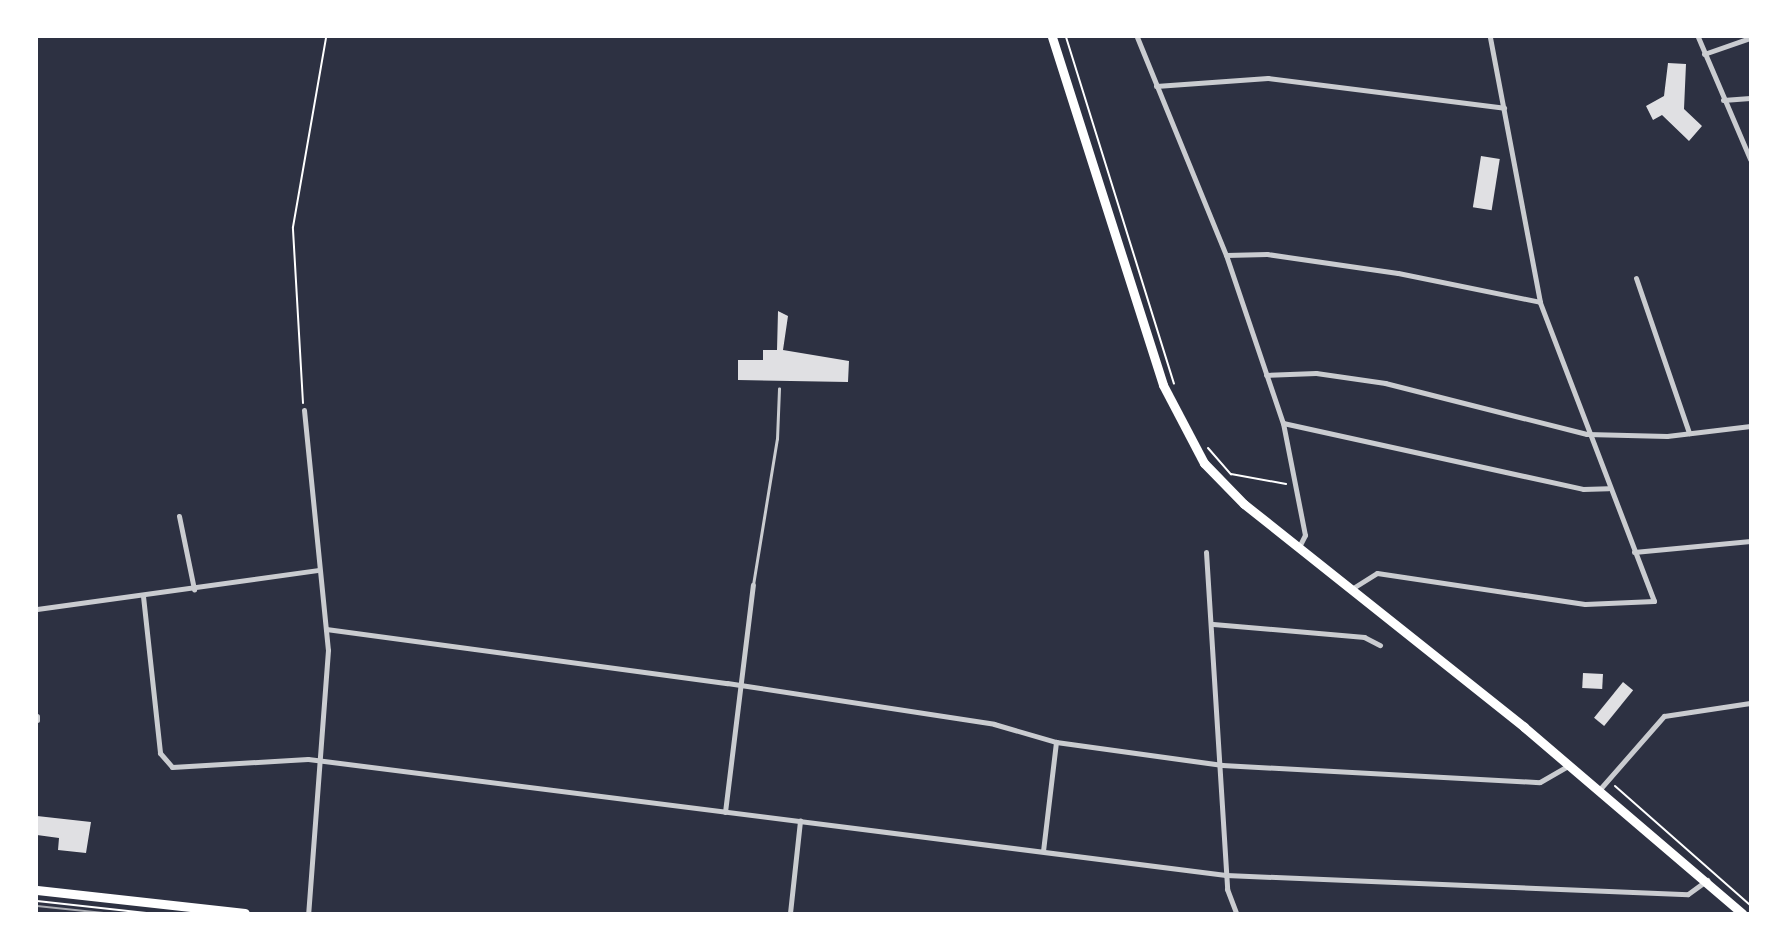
<!DOCTYPE html>
<style>
body{margin:0}
#map{position:relative;width:1787px;height:950px;overflow:hidden;background:#2d3142;font-family:Merriweather,serif}
div>[style]{position:absolute}
.building>*{inset:0;background:#e0e0e3;transform-origin:0 0}
.path>*{height:2px;margin:-1px;padding:0 1px;transform-origin:1px;border-radius:1px;background:#fff}
.service>*{height:2.5px;margin:-1.25px;padding:0 1.25px;transform-origin:1.25px;border-radius:1.25px;background:#caccd0}
.minor>*{height:5px;margin:-2.5px;padding:0 2.5px;transform-origin:2.5px;border-radius:2.5px;background:#caccd0}
.primary>*{height:9px;margin:-4.5px;padding:0 4.5px;transform-origin:4.5px;border-radius:4.5px;background:#fff}
.tram>*{height:2px;margin:-1px;padding:0 1px;transform-origin:1px;border-radius:1px;background:#abadb3}
span{translate:-50% -50%;white-space:nowrap;text-align:center;line-height:1.15;-webkit-text-stroke:7px #fff;paint-order:stroke}
.frame{position:absolute;inset:0;border:38px solid #fff;pointer-events:none}
</style>
<div id="map">
<div class="building">
<i style="clip-path:polygon(1668px 63px,1686px 64px,1684px 109px,1702px 126px,1689px 141px,1662px 115px,1653px 120px,1646px 106px,1664px 96px)"></i>
<i style="left:1481px;top:156px;width:19px;height:52px;rotate:9deg"></i>
<i style="clip-path:polygon(778px 311px,788px 316px,783px 350px,849px 361px,848px 382px,738px 380px,738px 360px,763px 360px,763px 350px,777px 350px)"></i>
<i style="left:1583px;top:673px;width:20px;height:15px;rotate:3deg"></i>
<i style="left:1623px;top:682px;width:13px;height:46px;rotate:39deg"></i>
<i style="clip-path:polygon(37px 816px,91px 822px,86px 853px,58px 850px,59px 838px,37px 835px)"></i>
</div>
<div class="path">
<i style="left:1066px;top:37px;width:363px;rotate:72.7deg"></i>
<i style="left:303px;top:403px;width:176px;rotate:-93.3deg"></i>
<i style="left:293px;top:227px;width:193px;rotate:-80.1deg"></i>
<i style="left:1208px;top:448px;width:35px;rotate:49deg"></i>
<i style="left:1231px;top:474px;width:56px;rotate:10.3deg"></i>
<i style="left:1615px;top:786px;width:180px;rotate:41.4deg"></i>
<i style="left:37px;top:901px;width:110px;rotate:6.3deg"></i>
</div>
<div class="service">
<i style="left:753px;top:585px;width:148px;rotate:-80.7deg"></i>
<i style="left:777px;top:439px;width:50px;rotate:-87.7deg"></i>
</div>
<div class="minor">
<i style="left:1137px;top:37px;width:235px;rotate:67.8deg"></i>
<i style="left:1226px;top:255px;width:177px;rotate:71.3deg"></i>
<i style="left:1283px;top:423px;width:114px;rotate:78.9deg"></i>
<i style="left:1305px;top:535px;width:13px;rotate:117deg"></i>
<i style="left:1698px;top:37px;width:133px;rotate:66.9deg"></i>
<i style="left:1704px;top:54px;width:49px;rotate:-19.2deg"></i>
<i style="left:1156px;top:86px;width:112px;rotate:-4.1deg"></i>
<i style="left:1268px;top:78px;width:238px;rotate:7.2deg"></i>
<i style="left:1723px;top:100px;width:27px;rotate:-4deg"></i>
<i style="left:1226px;top:255px;width:41px;rotate:-1.4deg"></i>
<i style="left:1267px;top:254px;width:132px;rotate:8.3deg"></i>
<i style="left:1398px;top:273px;width:145px;rotate:11.5deg"></i>
<i style="left:1636px;top:278px;width:164px;rotate:71.1deg"></i>
<i style="left:1266px;top:375px;width:50px;rotate:-2.3deg"></i>
<i style="left:1316px;top:373px;width:70px;rotate:8.2deg"></i>
<i style="left:1385px;top:383px;width:208px;rotate:14.2deg"></i>
<i style="left:1587px;top:434px;width:80px;rotate:1.4deg"></i>
<i style="left:1667px;top:436px;width:84px;rotate:-6.9deg"></i>
<i style="left:304px;top:410px;width:241px;rotate:84.3deg"></i>
<i style="left:328px;top:650px;width:264px;rotate:94.3deg"></i>
<i style="left:1283px;top:423px;width:307px;rotate:12.4deg"></i>
<i style="left:1583px;top:489px;width:25px;rotate:-2deg"></i>
<i style="left:179px;top:516px;width:75px;rotate:78.4deg"></i>
<i style="left:1206px;top:552px;width:338px;rotate:86.4deg"></i>
<i style="left:1227px;top:889px;width:26px;rotate:69deg"></i>
<i style="left:1634px;top:552px;width:117px;rotate:-5.4deg"></i>
<i style="left:1353px;top:588px;width:28px;rotate:-32deg"></i>
<i style="left:1377px;top:573px;width:210px;rotate:8.5deg"></i>
<i style="left:1585px;top:604px;width:69px;rotate:-2.5deg"></i>
<i style="left:1654px;top:601px;width:320px;rotate:-110.9deg"></i>
<i style="left:1540px;top:302px;width:270px;rotate:-100.7deg"></i>
<i style="left:143px;top:596px;width:158px;rotate:83.8deg"></i>
<i style="left:160px;top:753px;width:18px;rotate:49deg"></i>
<i style="left:172px;top:767px;width:136px;rotate:-3.4deg"></i>
<i style="left:308px;top:759px;width:925px;rotate:7.2deg"></i>
<i style="left:1226px;top:875px;width:462px;rotate:2.4deg"></i>
<i style="left:1688px;top:894px;width:24px;rotate:-36deg"></i>
<i style="left:37px;top:609px;width:283px;rotate:-7.9deg"></i>
<i style="left:1213px;top:624px;width:152px;rotate:4.9deg"></i>
<i style="left:1364px;top:637px;width:18px;rotate:27deg"></i>
<i style="left:326px;top:629px;width:405px;rotate:7.7deg"></i>
<i style="left:727px;top:683px;width:270px;rotate:8.7deg"></i>
<i style="left:994px;top:724px;width:65px;rotate:16.2deg"></i>
<i style="left:1056px;top:742px;width:168px;rotate:7.9deg"></i>
<i style="left:1222px;top:765px;width:318px;rotate:3.1deg"></i>
<i style="left:1540px;top:782px;width:34px;rotate:-30deg"></i>
<i style="left:37px;top:716px;width:4px;rotate:90deg"></i>
<i style="left:1600px;top:789px;width:97px;rotate:-48.8deg"></i>
<i style="left:1664px;top:716px;width:87px;rotate:-8.6deg"></i>
<i style="left:725px;top:812px;width:229px;rotate:-83deg"></i>
<i style="left:1043px;top:851px;width:110px;rotate:-83.2deg"></i>
<i style="left:790px;top:913px;width:93px;rotate:-83.8deg"></i>
</div>
<div class="primary">
<i style="left:1052px;top:37px;width:365px;rotate:72.3deg"></i>
<i style="left:1163px;top:385px;width:88px;rotate:62.3deg"></i>
<i style="left:1204px;top:463px;width:57px;rotate:45.7deg"></i>
<i style="left:1244px;top:504px;width:358px;rotate:38.5deg"></i>
<i style="left:1524px;top:727px;width:287px;rotate:40.5deg"></i>
<i style="left:37px;top:890px;width:209px;rotate:6.3deg"></i>
</div>
<div class="tram">
<i style="left:37px;top:906px;width:67px;rotate:6deg"></i>
</div>
<div class="frame"></div>
</div>
